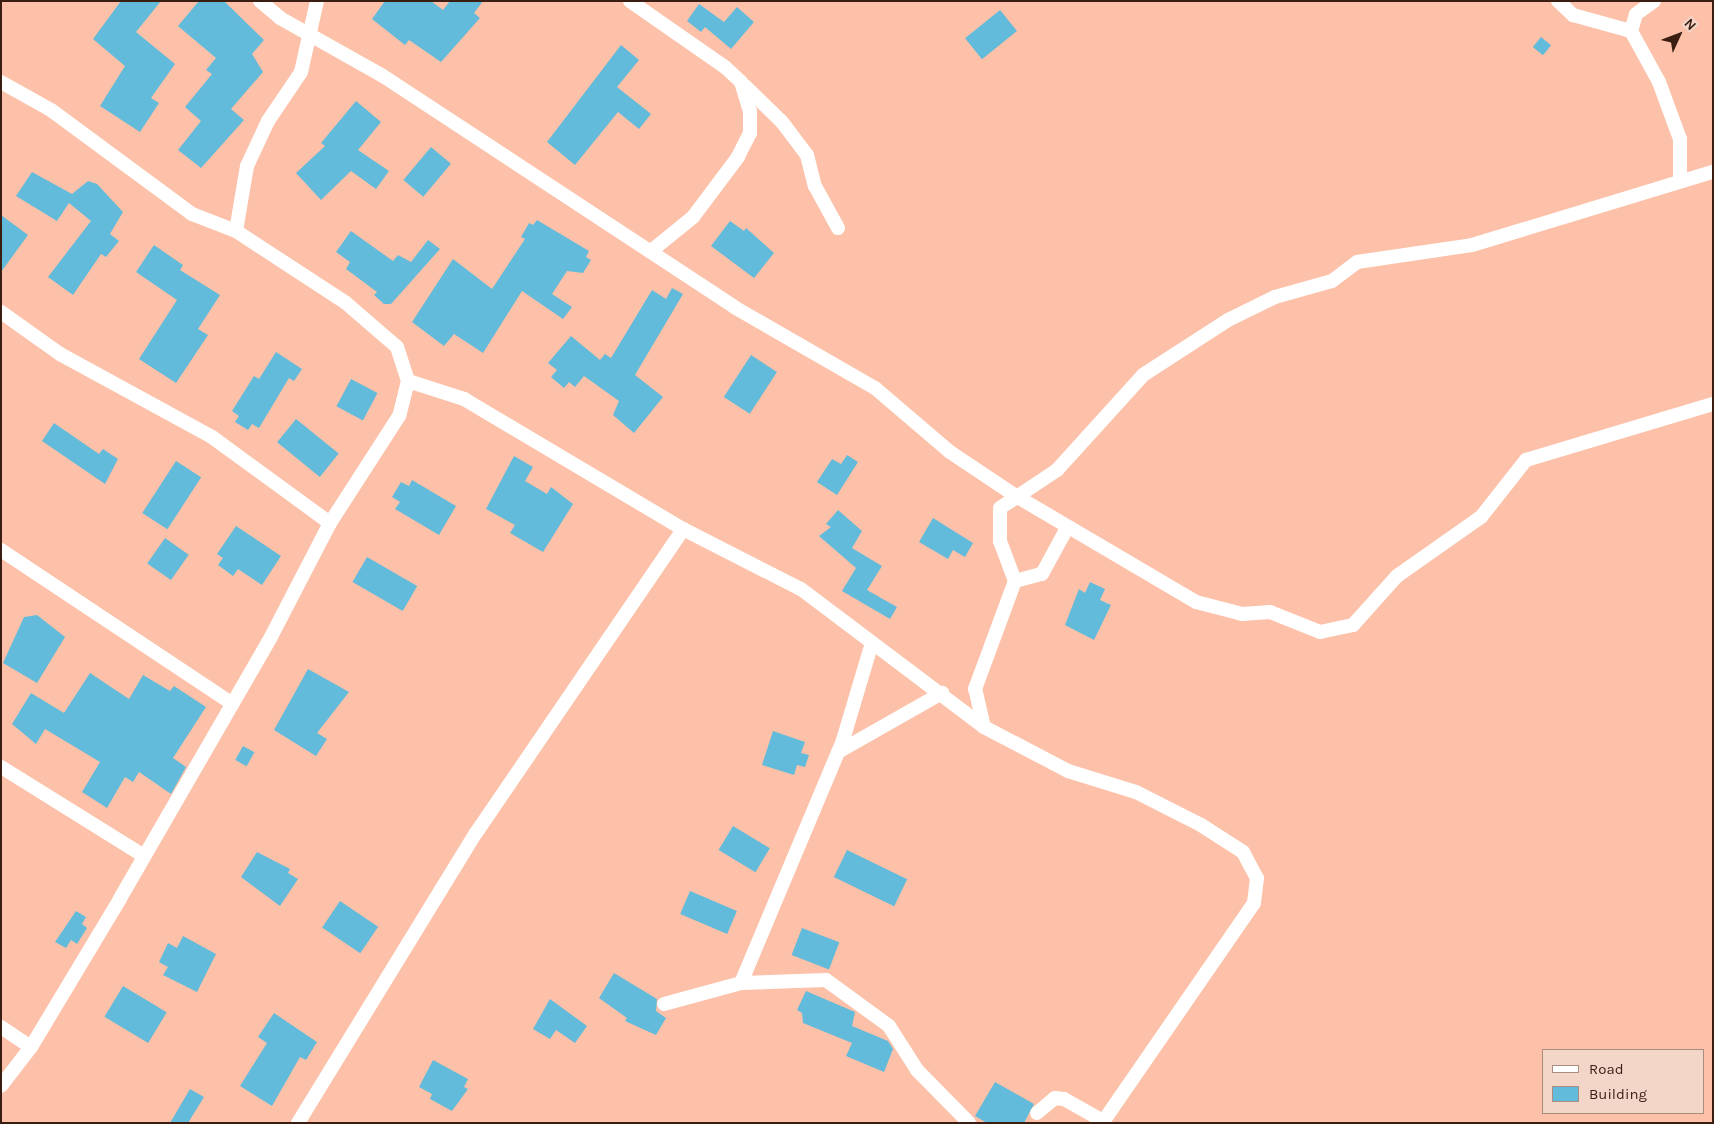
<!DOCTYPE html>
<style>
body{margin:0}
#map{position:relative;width:1714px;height:1124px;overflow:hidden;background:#fcc1a8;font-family:Karla,sans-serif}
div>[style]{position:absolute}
.building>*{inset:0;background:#62bbda;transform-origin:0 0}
.street>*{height:14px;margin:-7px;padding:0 7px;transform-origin:7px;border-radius:7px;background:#fff}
span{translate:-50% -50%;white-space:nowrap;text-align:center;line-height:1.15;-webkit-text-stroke:4px #f4d6c9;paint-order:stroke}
.frame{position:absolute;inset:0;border:2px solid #3a1e12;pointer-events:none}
.legend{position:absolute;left:1542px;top:1049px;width:162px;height:65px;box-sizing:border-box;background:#f4d6c9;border:1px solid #aa8c80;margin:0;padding:6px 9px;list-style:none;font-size:15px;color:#3a1e12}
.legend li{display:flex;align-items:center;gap:10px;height:25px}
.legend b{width:25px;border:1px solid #aa8c80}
.north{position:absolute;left:1654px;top:10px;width:50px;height:50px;-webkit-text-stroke:4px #f4d6c9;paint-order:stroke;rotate:47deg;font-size:14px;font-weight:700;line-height:20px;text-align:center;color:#3a1e12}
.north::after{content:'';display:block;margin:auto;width:18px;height:22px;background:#3a1e12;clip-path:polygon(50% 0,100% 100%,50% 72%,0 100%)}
</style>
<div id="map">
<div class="building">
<i style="clip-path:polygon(121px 1px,161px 1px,136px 32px,175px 64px,151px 98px,159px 103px,140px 132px,100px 106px,125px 66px,93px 39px)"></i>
<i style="clip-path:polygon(199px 1px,224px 1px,264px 40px,252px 54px,263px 72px,231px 109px,244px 120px,201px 168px,178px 150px,201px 121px,185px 107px,212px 74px,206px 70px,216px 58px,178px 26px)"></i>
<i style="clip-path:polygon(385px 1px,431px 1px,443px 10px,450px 1px,483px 1px,474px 13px,480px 18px,441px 62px,409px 40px,405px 45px,372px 19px)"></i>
<i style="clip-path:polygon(699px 4px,724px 22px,737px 7px,754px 22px,731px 49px,705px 27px,701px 32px,687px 21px)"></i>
<i style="left:1000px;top:10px;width:27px;height:45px;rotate:51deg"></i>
<i style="left:1541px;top:37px;width:13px;height:13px;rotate:39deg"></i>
<i style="clip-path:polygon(621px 45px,639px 60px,617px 87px,651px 114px,639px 129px,618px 112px,575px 165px,547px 142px)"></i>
<i style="clip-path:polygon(356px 101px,381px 122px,358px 150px,389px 171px,376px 189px,351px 171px,321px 200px,296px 173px,325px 146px,321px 143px)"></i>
<i style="left:431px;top:147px;width:26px;height:43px;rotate:40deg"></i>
<i style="clip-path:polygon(32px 172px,72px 194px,88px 181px,97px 184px,123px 212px,110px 234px,119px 241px,106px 257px,101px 254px,73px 295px,48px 277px,91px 221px,69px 203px,57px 221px,16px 196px)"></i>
<i style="clip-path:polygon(1px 215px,28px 235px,1px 272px)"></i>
<i style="clip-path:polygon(537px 220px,589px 251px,586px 257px,591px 260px,583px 273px,567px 271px,552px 294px,572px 307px,563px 319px,522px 291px,483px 353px,454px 334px,444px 346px,412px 322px,453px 259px,492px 289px,525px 239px,521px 237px,529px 223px,533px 225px)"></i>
<i style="clip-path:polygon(730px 221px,744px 231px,746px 228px,774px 253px,754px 278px,711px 246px)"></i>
<i style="clip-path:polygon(351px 231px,393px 261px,398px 255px,411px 262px,428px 240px,440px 249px,391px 304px,384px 304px,374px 295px,377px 292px,346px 269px,350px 262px,336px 252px)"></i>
<i style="clip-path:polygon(154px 245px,183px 265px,180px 270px,220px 295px,198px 329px,208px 335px,176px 383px,139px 359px,177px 300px,136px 272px)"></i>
<i style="clip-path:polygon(672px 288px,683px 294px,635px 375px,663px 397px,634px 433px,613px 415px,619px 401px,584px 376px,575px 387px,569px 382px,564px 388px,551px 377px,557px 370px,548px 363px,571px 336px,600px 360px,605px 354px,611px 358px,652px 290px,666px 299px)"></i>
<i style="clip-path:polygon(276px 352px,302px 369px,294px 381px,289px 378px,259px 428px,252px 424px,248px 430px,235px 422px,239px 416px,232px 411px,254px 376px,259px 379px)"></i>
<i style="left:751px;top:355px;width:31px;height:50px;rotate:33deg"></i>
<i style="left:351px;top:379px;width:30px;height:31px;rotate:28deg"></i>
<i style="left:296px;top:419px;width:55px;height:30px;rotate:39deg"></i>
<i style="clip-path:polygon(54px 423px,99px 454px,103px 449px,118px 459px,105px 484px,42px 441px)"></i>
<i style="clip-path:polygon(847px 455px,858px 462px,837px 495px,817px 482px,832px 459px,841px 464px)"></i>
<i style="clip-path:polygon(514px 456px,533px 467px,525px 481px,547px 494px,551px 487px,573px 504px,543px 552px,510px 533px,515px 525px,486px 509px)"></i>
<i style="left:176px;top:461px;width:30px;height:62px;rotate:33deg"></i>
<i style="clip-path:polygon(412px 480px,456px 506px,439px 535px,395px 509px,400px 502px,392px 497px,401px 482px,409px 486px)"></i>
<i style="clip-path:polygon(838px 510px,862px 531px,852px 548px,882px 566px,867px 590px,897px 607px,890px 619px,842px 591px,856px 568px,819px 536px,831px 527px,826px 524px)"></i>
<i style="clip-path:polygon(933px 518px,973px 543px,965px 557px,953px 550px,948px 559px,919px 542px)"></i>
<i style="clip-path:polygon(236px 526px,281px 556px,262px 585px,238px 569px,233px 576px,218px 565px,223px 558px,217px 554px)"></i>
<i style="left:165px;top:538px;width:29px;height:31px;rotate:35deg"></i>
<i style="left:367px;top:557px;width:58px;height:29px;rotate:30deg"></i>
<i style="clip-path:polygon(1090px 582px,1105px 589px,1100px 600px,1111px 605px,1094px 640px,1065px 625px,1079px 589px,1085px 593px)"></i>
<i style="clip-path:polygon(37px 615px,65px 637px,37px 683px,3px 663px,24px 617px)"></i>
<i style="clip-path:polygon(308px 669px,349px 692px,317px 733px,327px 739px,316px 756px,274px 730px)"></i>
<i style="clip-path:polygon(90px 673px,129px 699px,143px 675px,170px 691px,174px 686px,206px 707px,173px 758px,186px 767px,171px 794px,139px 772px,133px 782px,125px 777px,107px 808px,82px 792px,100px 762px,45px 729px,36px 744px,12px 724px,31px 693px,64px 713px)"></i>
<i style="clip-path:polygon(773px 731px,805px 742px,801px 753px,809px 755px,805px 767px,797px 765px,794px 775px,762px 765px)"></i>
<i style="left:243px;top:746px;width:13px;height:16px;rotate:29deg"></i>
<i style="left:733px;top:826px;width:43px;height:28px;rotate:31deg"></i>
<i style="left:847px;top:850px;width:67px;height:30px;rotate:26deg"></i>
<i style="clip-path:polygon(257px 852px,290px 869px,288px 873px,298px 879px,280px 906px,241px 877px)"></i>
<i style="left:690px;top:891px;width:51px;height:25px;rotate:23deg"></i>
<i style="left:340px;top:901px;width:46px;height:32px;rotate:34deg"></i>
<i style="clip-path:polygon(76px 911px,86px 917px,82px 924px,87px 928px,77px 944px,71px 940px,66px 948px,55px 942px)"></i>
<i style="left:802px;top:928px;width:40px;height:29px;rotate:21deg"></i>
<i style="clip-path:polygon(183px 936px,216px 954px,197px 992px,163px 975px,168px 967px,159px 962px,168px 943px,177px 948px)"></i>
<i style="clip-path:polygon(614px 973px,657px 999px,656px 1011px,666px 1018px,656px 1035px,625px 1021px,627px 1018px,599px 998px)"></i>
<i style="left:123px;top:986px;width:51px;height:36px;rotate:31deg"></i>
<i style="clip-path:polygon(806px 991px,855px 1012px,852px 1026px,888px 1041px,893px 1049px,884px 1072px,846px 1056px,852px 1043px,803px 1023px,802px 1013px,797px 1010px)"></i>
<i style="clip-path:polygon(550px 999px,587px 1026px,575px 1043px,556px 1030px,550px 1039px,533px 1029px)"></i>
<i style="clip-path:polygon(274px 1013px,317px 1042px,306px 1060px,300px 1057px,272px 1106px,240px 1086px,267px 1043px,258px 1037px)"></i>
<i style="clip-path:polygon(433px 1060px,468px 1079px,464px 1087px,468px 1089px,452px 1111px,430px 1099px,432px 1094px,419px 1087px)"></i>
<i style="clip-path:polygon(995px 1082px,1034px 1104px,1024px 1123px,987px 1123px,975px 1116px)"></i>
<i style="clip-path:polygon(190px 1089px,204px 1097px,188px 1123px,170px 1123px)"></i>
</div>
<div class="street">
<i style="left:260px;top:1px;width:26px;rotate:40deg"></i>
<i style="left:280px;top:18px;width:118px;rotate:29.4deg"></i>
<i style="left:383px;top:76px;width:420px;rotate:33.3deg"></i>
<i style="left:734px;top:307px;width:163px;rotate:29.9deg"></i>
<i style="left:875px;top:388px;width:99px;rotate:40.5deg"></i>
<i style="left:950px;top:452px;width:79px;rotate:33.7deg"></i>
<i style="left:1016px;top:496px;width:209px;rotate:30.5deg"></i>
<i style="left:1196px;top:602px;width:48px;rotate:14.6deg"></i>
<i style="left:1242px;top:614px;width:28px;rotate:-4deg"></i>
<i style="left:1270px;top:612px;width:54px;rotate:21.8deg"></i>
<i style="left:1320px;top:632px;width:34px;rotate:-12deg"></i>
<i style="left:1353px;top:625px;width:66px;rotate:-48.1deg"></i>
<i style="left:1397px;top:576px;width:103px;rotate:-35.1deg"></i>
<i style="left:1481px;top:517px;width:73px;rotate:-51.7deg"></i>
<i style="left:1526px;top:460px;width:195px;rotate:-16.7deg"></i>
<i style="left:630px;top:1px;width:116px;rotate:34.8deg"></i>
<i style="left:725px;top:67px;width:22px;rotate:43deg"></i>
<i style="left:741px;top:82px;width:30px;rotate:73deg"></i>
<i style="left:750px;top:111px;width:22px;rotate:90deg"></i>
<i style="left:750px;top:133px;width:27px;rotate:117deg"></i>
<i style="left:738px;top:157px;width:75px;rotate:126.9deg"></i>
<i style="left:693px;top:217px;width:55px;rotate:140.9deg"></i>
<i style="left:1558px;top:1px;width:21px;rotate:43deg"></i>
<i style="left:1573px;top:15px;width:60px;rotate:15.4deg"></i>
<i style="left:1654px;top:1px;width:22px;rotate:144deg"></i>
<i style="left:1636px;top:14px;width:18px;rotate:106deg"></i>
<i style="left:1631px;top:31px;width:58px;rotate:61.2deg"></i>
<i style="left:1659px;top:82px;width:61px;rotate:69.8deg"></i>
<i style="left:1680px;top:139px;width:41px;rotate:90deg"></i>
<i style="left:1px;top:82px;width:57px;rotate:29.2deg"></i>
<i style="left:51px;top:110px;width:175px;rotate:36.4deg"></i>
<i style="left:192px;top:214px;width:47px;rotate:21.1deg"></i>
<i style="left:236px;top:231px;width:131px;rotate:33.2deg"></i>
<i style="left:346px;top:303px;width:67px;rotate:40.8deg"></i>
<i style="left:397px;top:347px;width:36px;rotate:72deg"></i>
<i style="left:408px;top:381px;width:36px;rotate:104deg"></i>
<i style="left:399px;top:416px;width:127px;rotate:122.8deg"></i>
<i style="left:330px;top:523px;width:128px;rotate:117.4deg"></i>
<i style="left:271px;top:637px;width:302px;rotate:120deg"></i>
<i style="left:120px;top:899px;width:173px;rotate:121deg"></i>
<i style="left:31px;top:1047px;width:49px;rotate:127.6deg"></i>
<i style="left:745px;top:86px;width:52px;rotate:44.2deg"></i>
<i style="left:782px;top:122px;width:41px;rotate:52.9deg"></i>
<i style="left:807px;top:155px;width:32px;rotate:76deg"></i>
<i style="left:815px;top:186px;width:48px;rotate:61.3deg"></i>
<i style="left:236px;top:231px;width:66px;rotate:-80.4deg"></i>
<i style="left:247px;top:166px;width:50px;rotate:-65deg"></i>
<i style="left:268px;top:121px;width:59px;rotate:-56deg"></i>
<i style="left:301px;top:72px;width:73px;rotate:-77.3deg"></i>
<i style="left:1px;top:312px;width:72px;rotate:35.4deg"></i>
<i style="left:60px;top:354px;width:173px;rotate:28.6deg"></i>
<i style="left:212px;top:437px;width:146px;rotate:36.1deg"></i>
<i style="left:408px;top:381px;width:59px;rotate:17.8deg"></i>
<i style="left:464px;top:399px;width:255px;rotate:30.7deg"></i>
<i style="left:683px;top:529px;width:132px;rotate:27deg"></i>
<i style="left:801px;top:589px;width:229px;rotate:37deg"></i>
<i style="left:984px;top:727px;width:95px;rotate:27.6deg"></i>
<i style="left:1068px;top:771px;width:71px;rotate:17.2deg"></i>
<i style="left:1136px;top:792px;width:73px;rotate:26.9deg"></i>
<i style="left:1201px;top:825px;width:50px;rotate:32.7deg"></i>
<i style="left:1243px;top:852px;width:30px;rotate:62deg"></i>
<i style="left:1257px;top:878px;width:25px;rotate:97deg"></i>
<i style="left:1254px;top:903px;width:267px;rotate:124.6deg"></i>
<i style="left:1px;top:550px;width:276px;rotate:33.6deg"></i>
<i style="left:1015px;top:581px;width:28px;rotate:-15deg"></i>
<i style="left:1042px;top:574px;width:52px;rotate:-61.5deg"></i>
<i style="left:984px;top:727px;width:39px;rotate:-103deg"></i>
<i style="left:975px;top:689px;width:115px;rotate:-69.7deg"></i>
<i style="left:1015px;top:581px;width:43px;rotate:-110.6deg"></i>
<i style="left:1000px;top:541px;width:33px;rotate:-90deg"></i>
<i style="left:1000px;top:508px;width:69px;rotate:-33.7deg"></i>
<i style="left:1057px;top:470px;width:128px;rotate:-47.8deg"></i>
<i style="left:1143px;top:375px;width:101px;rotate:-32.9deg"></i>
<i style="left:1228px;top:320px;width:52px;rotate:-26.1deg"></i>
<i style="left:1275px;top:297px;width:59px;rotate:-15.7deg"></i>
<i style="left:1332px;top:281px;width:31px;rotate:-37deg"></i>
<i style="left:1357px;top:262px;width:116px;rotate:-8.4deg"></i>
<i style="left:1472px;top:245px;width:252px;rotate:-16.9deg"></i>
<i style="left:838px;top:752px;width:120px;rotate:-29.6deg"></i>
<i style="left:1px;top:767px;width:168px;rotate:31.9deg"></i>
<i style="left:741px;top:983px;width:85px;rotate:-2deg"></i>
<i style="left:826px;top:980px;width:78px;rotate:36.1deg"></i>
<i style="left:889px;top:1026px;width:52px;rotate:57.5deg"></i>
<i style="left:917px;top:1070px;width:74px;rotate:45.5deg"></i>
<i style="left:664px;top:1004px;width:80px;rotate:-15.3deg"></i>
<i style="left:741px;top:983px;width:264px;rotate:-67.2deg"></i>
<i style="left:843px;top:740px;width:101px;rotate:-73.4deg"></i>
<i style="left:1px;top:1027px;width:36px;rotate:34deg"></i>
<i style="left:1037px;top:1113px;width:23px;rotate:-40deg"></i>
<i style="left:1055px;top:1098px;width:9px;rotate:6deg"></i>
<i style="left:1064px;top:1099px;width:45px;rotate:29.4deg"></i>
<i style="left:298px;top:1123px;width:340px;rotate:-58.5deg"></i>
<i style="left:476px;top:833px;width:368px;rotate:-55.7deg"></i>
</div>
<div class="frame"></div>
<ul class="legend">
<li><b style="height:6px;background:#fff"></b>Road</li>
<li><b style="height:14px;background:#62bbda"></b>Building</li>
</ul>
<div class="north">N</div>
</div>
